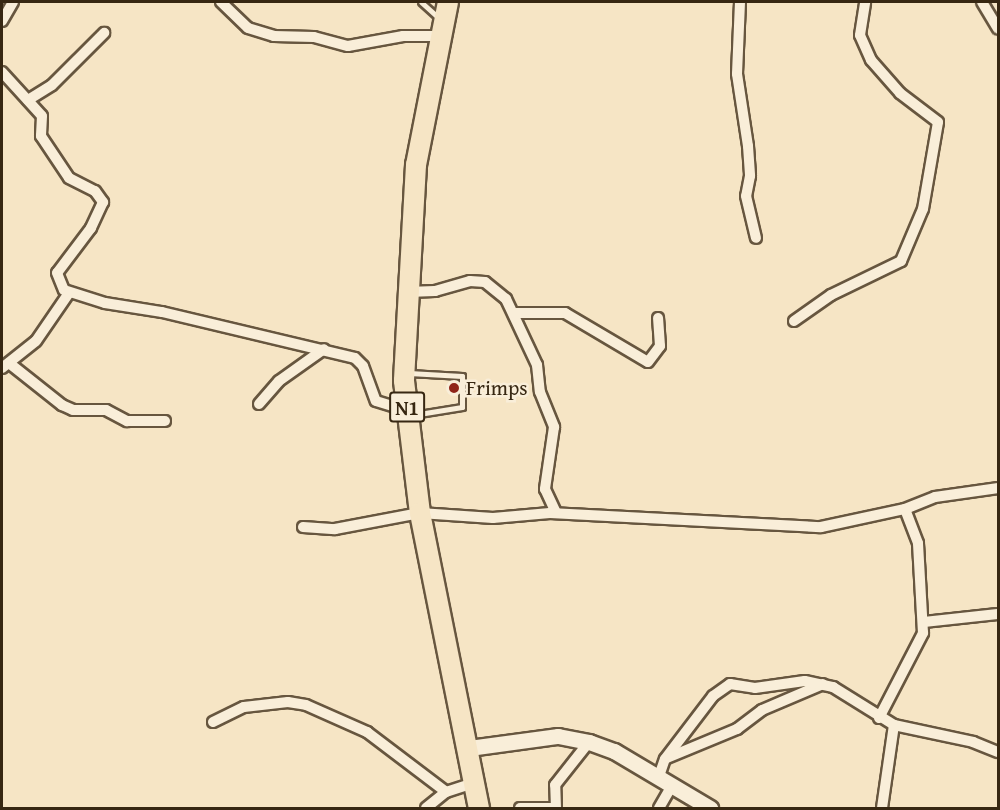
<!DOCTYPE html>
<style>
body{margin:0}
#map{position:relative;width:1000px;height:810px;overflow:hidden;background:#f6e5c5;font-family:"Gentium Book Plus",serif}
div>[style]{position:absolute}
.roads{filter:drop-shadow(2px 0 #67563f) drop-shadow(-2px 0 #67563f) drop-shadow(0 2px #67563f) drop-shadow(0 -2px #67563f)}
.lane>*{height:5px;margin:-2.5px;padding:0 2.5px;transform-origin:2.5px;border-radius:2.5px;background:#f9eed9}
.street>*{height:10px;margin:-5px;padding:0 5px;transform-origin:5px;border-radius:5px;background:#f9eed9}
.secondary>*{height:15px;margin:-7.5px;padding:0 7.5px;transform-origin:7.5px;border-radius:7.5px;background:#f9eed9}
.highway>*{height:20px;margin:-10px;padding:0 10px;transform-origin:10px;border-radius:10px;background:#f6e5c5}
.dots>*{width:16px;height:16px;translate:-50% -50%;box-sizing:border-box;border:3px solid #f9eed9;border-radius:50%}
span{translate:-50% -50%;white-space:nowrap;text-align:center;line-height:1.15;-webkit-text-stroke:5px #f9eed9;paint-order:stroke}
.shield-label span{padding:2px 4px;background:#f9eed9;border:2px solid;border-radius:4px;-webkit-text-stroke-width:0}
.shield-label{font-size:20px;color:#372712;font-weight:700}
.poi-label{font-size:21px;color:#372712}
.left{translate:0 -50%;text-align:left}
.frame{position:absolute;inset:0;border:3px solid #372712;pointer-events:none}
</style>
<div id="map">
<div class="roads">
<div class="lane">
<i style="left:421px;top:2px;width:25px;rotate:42deg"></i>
<i style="left:409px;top:373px;width:53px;rotate:3.2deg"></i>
<i style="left:462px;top:376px;width:31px;rotate:90deg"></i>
<i style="left:462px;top:407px;width:50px;rotate:170.7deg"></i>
</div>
<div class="street">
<i style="left:221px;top:2px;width:37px;rotate:44deg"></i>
<i style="left:248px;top:28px;width:27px;rotate:17deg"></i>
<i style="left:274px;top:36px;width:40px;rotate:1.4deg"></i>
<i style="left:314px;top:37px;width:35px;rotate:15deg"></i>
<i style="left:348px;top:46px;width:56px;rotate:-10.3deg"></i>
<i style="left:403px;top:36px;width:38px"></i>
<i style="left:740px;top:2px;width:72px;rotate:92.4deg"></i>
<i style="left:737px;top:74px;width:73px;rotate:81.3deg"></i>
<i style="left:748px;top:146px;width:30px;rotate:86deg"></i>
<i style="left:750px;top:176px;width:20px;rotate:101deg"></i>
<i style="left:746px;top:196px;width:43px;rotate:76.6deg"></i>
<i style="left:982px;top:2px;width:31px;rotate:59deg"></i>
<i style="left:2px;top:21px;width:22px;rotate:-60deg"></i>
<i style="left:2px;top:72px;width:59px;rotate:47.7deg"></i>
<i style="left:42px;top:116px;width:20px;rotate:93deg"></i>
<i style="left:41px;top:136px;width:50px;rotate:56.3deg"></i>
<i style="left:69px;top:178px;width:29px;rotate:27deg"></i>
<i style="left:95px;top:191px;width:14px;rotate:54deg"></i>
<i style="left:103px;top:202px;width:29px;rotate:115deg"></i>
<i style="left:91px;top:228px;width:56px;rotate:127.1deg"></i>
<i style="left:57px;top:273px;width:18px;rotate:68deg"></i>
<i style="left:64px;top:290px;width:43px;rotate:17.6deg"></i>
<i style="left:105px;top:303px;width:58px;rotate:9deg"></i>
<i style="left:162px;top:312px;width:198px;rotate:13.4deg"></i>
<i style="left:355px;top:358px;width:11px;rotate:45deg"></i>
<i style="left:363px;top:366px;width:37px;rotate:70deg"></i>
<i style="left:376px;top:401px;width:34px;rotate:17deg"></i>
<i style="left:28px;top:100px;width:28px;rotate:-32deg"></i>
<i style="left:52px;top:85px;width:74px;rotate:-45deg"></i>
<i style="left:407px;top:292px;width:28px;rotate:-2deg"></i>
<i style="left:435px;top:291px;width:36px;rotate:-16deg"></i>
<i style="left:470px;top:281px;width:15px;rotate:4deg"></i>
<i style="left:485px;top:282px;width:27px;rotate:39deg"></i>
<i style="left:506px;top:299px;width:73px;rotate:64.8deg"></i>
<i style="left:537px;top:365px;width:27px;rotate:84deg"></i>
<i style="left:540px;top:392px;width:38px;rotate:68deg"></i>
<i style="left:554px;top:427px;width:63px;rotate:98.3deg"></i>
<i style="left:545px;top:489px;width:26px;rotate:65deg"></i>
<i style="left:514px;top:313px;width:51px"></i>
<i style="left:565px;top:313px;width:96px;rotate:30.6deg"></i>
<i style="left:648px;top:362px;width:20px;rotate:-53deg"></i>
<i style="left:660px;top:346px;width:28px;rotate:-94deg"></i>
<i style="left:794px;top:321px;width:45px;rotate:-35.1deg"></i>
<i style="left:831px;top:295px;width:78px;rotate:-25.9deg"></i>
<i style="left:901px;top:261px;width:56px;rotate:-67.1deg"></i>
<i style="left:923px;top:209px;width:88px;rotate:-80.2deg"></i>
<i style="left:938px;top:122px;width:48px;rotate:-142.7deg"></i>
<i style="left:900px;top:93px;width:44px;rotate:-131.3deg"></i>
<i style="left:871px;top:60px;width:27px;rotate:-114deg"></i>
<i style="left:860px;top:35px;width:33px;rotate:-81deg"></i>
<i style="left:9px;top:363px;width:68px;rotate:38.4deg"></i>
<i style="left:62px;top:405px;width:12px;rotate:24deg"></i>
<i style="left:73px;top:410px;width:33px"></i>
<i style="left:106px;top:410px;width:24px;rotate:28deg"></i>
<i style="left:127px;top:421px;width:38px"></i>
<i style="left:2px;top:368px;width:43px;rotate:-38.5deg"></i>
<i style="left:36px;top:341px;width:58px;rotate:-55.5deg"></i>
<i style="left:259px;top:404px;width:30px;rotate:-49deg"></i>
<i style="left:279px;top:381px;width:55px;rotate:-35.4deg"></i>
<i style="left:303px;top:527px;width:32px;rotate:4deg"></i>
<i style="left:335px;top:529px;width:86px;rotate:-10.7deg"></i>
<i style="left:420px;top:513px;width:73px;rotate:3.9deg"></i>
<i style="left:493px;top:518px;width:57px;rotate:-5deg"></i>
<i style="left:550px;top:513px;width:271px;rotate:3deg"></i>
<i style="left:821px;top:527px;width:86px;rotate:-12.1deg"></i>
<i style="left:905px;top:509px;width:32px;rotate:-22deg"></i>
<i style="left:935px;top:497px;width:64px;rotate:-8.1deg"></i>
<i style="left:924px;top:622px;width:74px;rotate:-6.2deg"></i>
<i style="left:879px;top:718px;width:96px;rotate:-62.6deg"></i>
<i style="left:923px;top:633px;width:90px;rotate:-93.2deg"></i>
<i style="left:918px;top:543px;width:36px;rotate:-111deg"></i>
<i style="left:213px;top:722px;width:34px;rotate:-26deg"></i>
<i style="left:244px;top:707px;width:44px;rotate:-6.5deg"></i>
<i style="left:288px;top:702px;width:18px;rotate:9deg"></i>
<i style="left:306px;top:705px;width:67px;rotate:23.9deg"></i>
<i style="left:367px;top:732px;width:99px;rotate:37.2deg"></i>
<i style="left:667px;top:758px;width:76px;rotate:-22.5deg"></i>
<i style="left:737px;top:729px;width:31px;rotate:-37deg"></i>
<i style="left:762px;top:710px;width:66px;rotate:-23.1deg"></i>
<i style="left:658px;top:779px;width:21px;rotate:-71deg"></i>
<i style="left:665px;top:759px;width:79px;rotate:-52.7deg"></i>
<i style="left:713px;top:696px;width:21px;rotate:-35deg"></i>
<i style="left:730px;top:684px;width:25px;rotate:9deg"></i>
<i style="left:755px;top:688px;width:50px;rotate:-8deg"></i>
<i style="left:805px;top:681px;width:29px;rotate:12deg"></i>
<i style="left:833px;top:687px;width:72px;rotate:31.9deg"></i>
<i style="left:894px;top:725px;width:81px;rotate:12.1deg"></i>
<i style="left:973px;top:742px;width:27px;rotate:22deg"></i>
<i style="left:426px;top:808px;width:26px;rotate:-39deg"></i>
<i style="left:446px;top:792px;width:29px;rotate:-18deg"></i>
<i style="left:520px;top:808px;width:34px"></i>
<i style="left:556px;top:808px;width:23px;rotate:-92deg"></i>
<i style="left:555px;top:785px;width:55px;rotate:-51.7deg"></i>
<i style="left:659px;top:808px;width:24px;rotate:-60deg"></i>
<i style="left:882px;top:808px;width:84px;rotate:-81.8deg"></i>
</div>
<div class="secondary">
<i style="left:469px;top:748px;width:90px;rotate:-7.7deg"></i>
<i style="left:558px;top:736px;width:32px;rotate:11deg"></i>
<i style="left:589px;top:742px;width:27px;rotate:20deg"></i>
<i style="left:614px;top:751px;width:112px;rotate:30.7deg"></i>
</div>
<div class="highway">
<i style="left:448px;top:2px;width:166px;rotate:101.1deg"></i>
<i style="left:416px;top:165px;width:216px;rotate:93.2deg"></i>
<i style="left:404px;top:381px;width:133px;rotate:83.1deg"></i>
<i style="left:420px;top:513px;width:301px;rotate:78.7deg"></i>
</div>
</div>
<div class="dots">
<i style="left:454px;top:388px;background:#8f2418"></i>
</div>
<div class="shield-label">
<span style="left:407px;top:407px">N1</span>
</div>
<div class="poi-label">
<span class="left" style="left:466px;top:388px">Frimps</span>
</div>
<div class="frame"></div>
</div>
